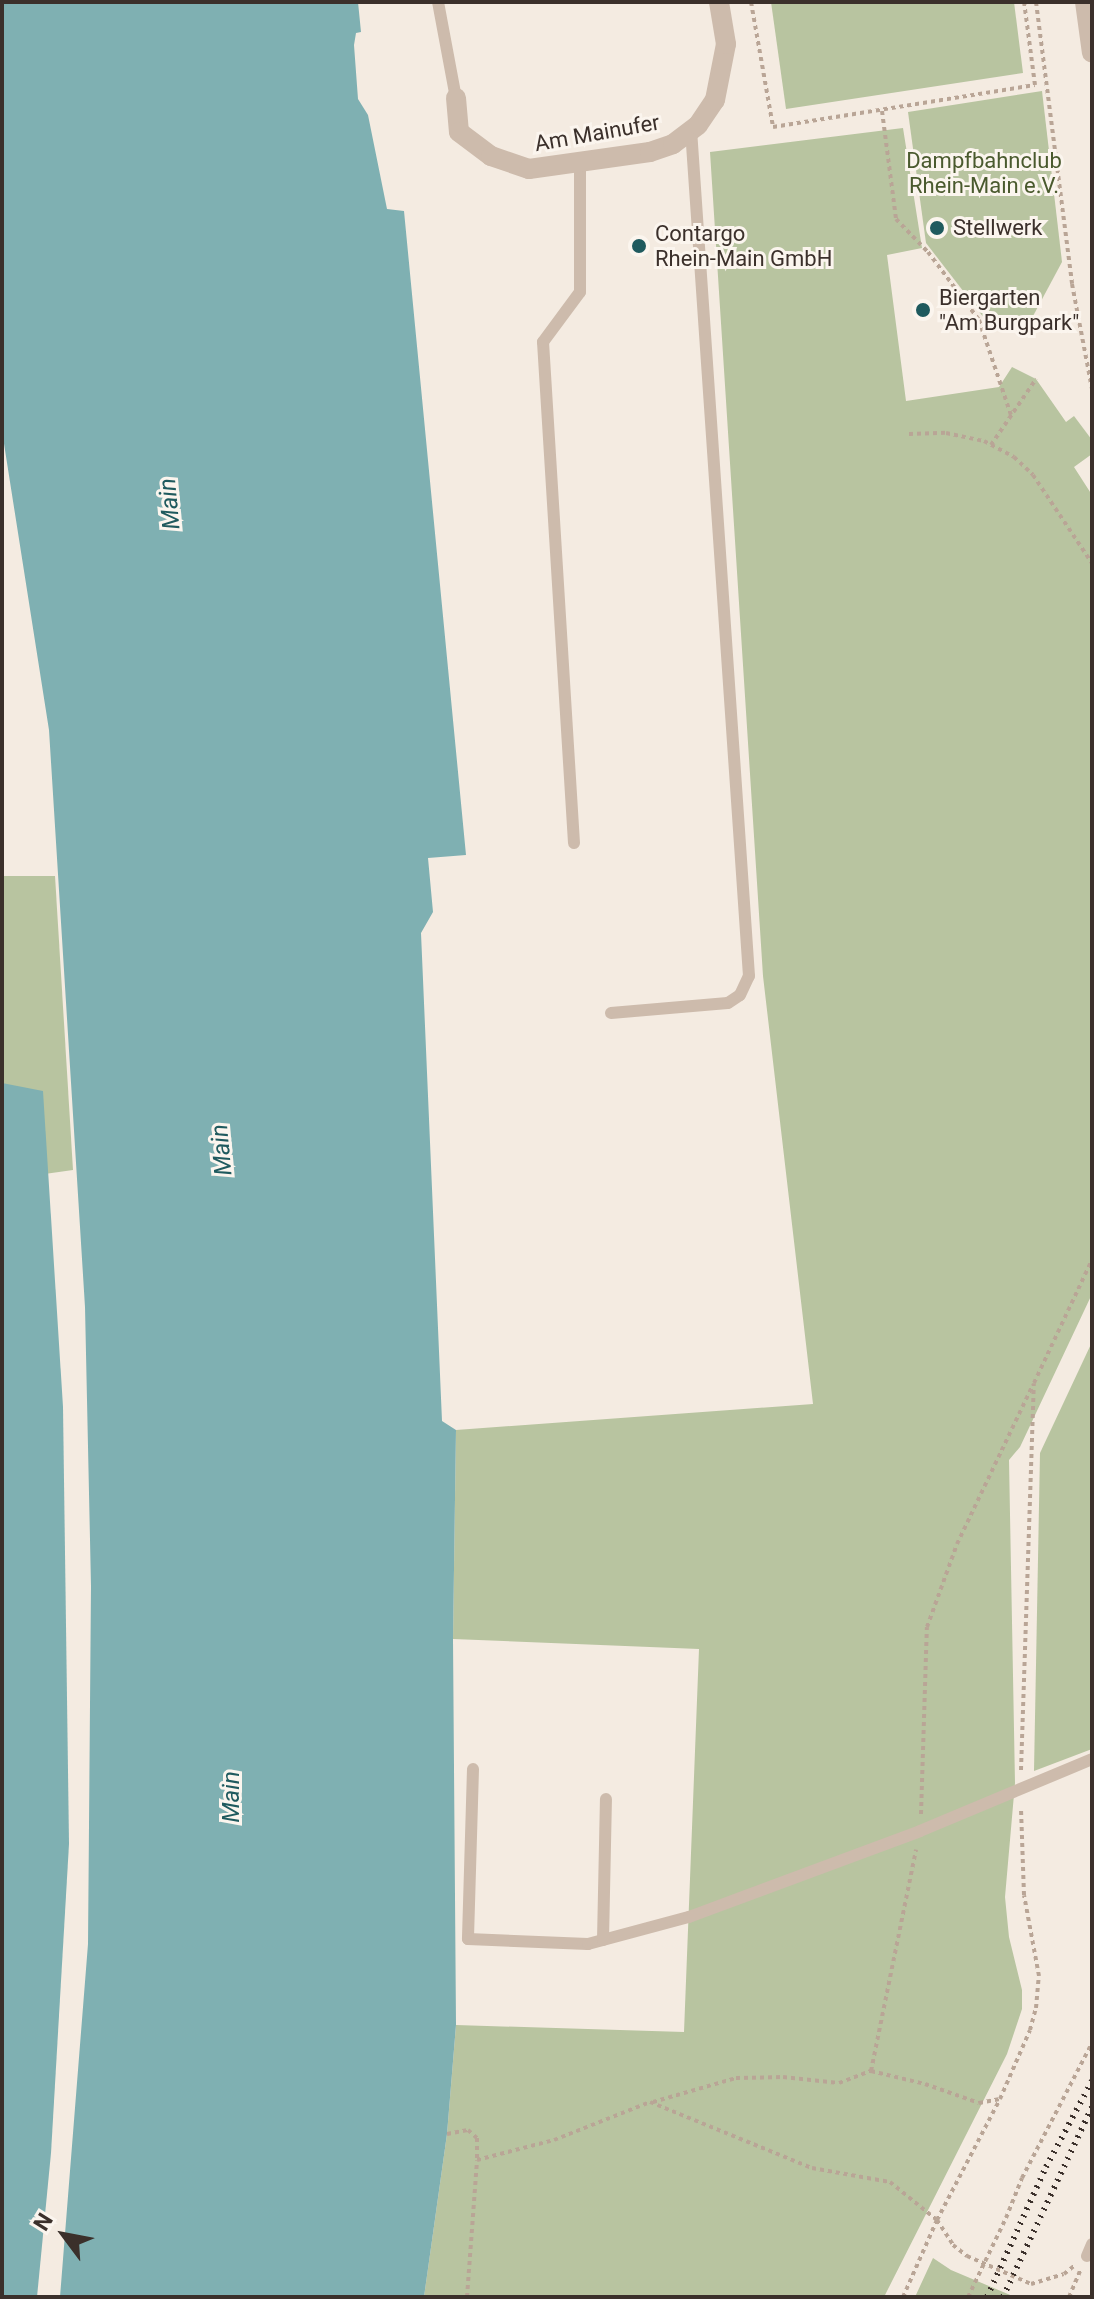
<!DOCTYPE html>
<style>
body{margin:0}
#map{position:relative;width:1094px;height:2299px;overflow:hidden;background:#f4ebe1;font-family:Roboto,sans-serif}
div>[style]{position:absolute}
.green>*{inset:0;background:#b8c4a0}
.water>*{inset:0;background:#7fb0b2}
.path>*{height:4px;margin-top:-2px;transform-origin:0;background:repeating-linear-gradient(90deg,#b9a596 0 4px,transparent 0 8px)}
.lane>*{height:12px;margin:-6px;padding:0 6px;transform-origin:6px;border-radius:6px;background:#cdbbac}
.street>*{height:20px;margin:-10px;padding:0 10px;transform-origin:10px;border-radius:10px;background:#cdbbac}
.rail>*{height:6px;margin-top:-3px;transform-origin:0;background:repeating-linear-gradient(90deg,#3b302b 0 2px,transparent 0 8px)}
.path-bridge>*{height:4px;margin-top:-2px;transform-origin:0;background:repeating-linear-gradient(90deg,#b9a596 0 4px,transparent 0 8px)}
.dots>*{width:22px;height:22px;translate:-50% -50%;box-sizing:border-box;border:4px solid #fbf5ee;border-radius:50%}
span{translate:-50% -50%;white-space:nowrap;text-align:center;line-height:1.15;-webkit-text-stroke:6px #fbf5ee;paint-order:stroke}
.street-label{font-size:22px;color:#3b302b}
.park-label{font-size:22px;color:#4a5a2e}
.poi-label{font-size:22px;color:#3b302b}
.left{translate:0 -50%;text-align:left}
.water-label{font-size:24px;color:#1f5a5e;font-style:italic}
.frame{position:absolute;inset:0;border:4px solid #3b302b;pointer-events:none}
.north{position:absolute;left:24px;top:2195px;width:80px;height:80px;-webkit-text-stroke:6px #fbf5ee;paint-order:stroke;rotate:302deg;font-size:22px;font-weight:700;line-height:32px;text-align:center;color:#3b302b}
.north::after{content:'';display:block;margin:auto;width:28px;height:36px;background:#3b302b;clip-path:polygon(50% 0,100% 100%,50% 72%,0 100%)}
</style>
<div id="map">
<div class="green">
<i style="clip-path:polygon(771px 2px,1014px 2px,1023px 73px,786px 109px)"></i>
<i style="clip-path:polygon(1042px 91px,1062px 262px,1025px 331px,984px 318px,926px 243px,908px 112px)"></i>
<i style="clip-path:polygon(903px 128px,922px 248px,887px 255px,906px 401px,999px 387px,1012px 367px,1036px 379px,1066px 422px,1074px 416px,1092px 440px,1092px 454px,1074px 467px,1092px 495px,1092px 1294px,1020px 1447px,1009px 1460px,1015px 1783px,1005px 1897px,1009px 1937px,1022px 1990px,1022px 2009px,1007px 2054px,884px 2297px,424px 2297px,447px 2134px,456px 2025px,684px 2032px,699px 1649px,453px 1639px,456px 1430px,813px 1404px,763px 976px,710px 152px)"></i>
<i style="clip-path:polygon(2px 876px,55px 876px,73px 1170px,2px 1180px)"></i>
<i style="clip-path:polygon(1092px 1342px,1092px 1749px,1034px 1771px,1040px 1453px)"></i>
<i style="clip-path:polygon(933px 2258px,951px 2270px,1015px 2297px,915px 2297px)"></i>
</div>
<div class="water">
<i style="clip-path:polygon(2px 2px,358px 2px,361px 32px,356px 33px,354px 45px,358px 99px,368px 115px,387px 209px,404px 211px,466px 855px,428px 858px,433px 912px,421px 933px,442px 1421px,456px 1430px,453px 1639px,456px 2025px,447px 2134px,424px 2297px,60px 2297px,88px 1944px,91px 1586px,85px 1307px,49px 730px,2px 431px)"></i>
<i style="clip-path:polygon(2px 1083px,43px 1091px,63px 1407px,69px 1844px,51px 2153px,37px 2297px,2px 2297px)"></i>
</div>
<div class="path">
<i style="left:751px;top:2px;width:127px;rotate:80deg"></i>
<i style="left:773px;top:127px;width:265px;rotate:-9.1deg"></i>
<i style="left:1035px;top:85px;width:84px;rotate:-97.5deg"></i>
<i style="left:1036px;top:2px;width:284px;rotate:82.7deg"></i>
<i style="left:1072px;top:284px;width:107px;rotate:79.2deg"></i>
<i style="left:882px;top:111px;width:109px;rotate:82.6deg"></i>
<i style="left:896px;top:219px;width:46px;rotate:45.9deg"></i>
<i style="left:928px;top:252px;width:85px;rotate:53.1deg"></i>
<i style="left:979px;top:320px;width:100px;rotate:71.4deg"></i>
<i style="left:909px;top:434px;width:37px;rotate:-2deg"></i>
<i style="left:946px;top:433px;width:39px;rotate:12deg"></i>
<i style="left:984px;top:441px;width:34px;rotate:28deg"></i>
<i style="left:1014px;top:457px;width:26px;rotate:43deg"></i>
<i style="left:1033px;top:475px;width:106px;rotate:56.2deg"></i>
<i style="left:991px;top:445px;width:80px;rotate:-55.7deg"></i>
<i style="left:1021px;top:1770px;width:387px;rotate:-88.1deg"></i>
<i style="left:1034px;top:1383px;width:136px;rotate:-64.8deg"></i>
<i style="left:921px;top:1814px;width:187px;rotate:-88.2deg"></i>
<i style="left:927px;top:1627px;width:88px;rotate:-70.1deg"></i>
<i style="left:957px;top:1544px;width:176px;rotate:-64.5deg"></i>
<i style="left:871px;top:2071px;width:226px;rotate:-78.5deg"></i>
<i style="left:653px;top:2102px;width:86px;rotate:-16.1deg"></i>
<i style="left:736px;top:2078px;width:47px;rotate:-1.2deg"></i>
<i style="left:783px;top:2077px;width:56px;rotate:6.1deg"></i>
<i style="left:839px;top:2083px;width:34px;rotate:-21deg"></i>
<i style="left:871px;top:2071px;width:56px;rotate:13.5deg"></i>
<i style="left:925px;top:2084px;width:57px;rotate:19.4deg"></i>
<i style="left:979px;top:2103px;width:21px;rotate:-11deg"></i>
<i style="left:447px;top:2134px;width:21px;rotate:-11deg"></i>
<i style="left:468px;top:2130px;width:12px;rotate:42deg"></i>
<i style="left:477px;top:2138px;width:22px;rotate:90deg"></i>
<i style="left:1006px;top:2218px;width:43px;rotate:-68.2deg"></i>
<i style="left:1022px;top:2178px;width:152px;rotate:-62.6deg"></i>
<i style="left:467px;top:2297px;width:137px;rotate:-85.8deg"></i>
<i style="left:477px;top:2160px;width:80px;rotate:-14.6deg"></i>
<i style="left:554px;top:2140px;width:103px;rotate:-21.6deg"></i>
<i style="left:650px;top:2102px;width:175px;rotate:22.2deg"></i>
<i style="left:812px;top:2168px;width:79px;rotate:10.2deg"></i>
<i style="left:890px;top:2182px;width:60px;rotate:39deg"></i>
<i style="left:937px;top:2220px;width:30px;rotate:57deg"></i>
<i style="left:953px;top:2245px;width:18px;rotate:38deg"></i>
<i style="left:967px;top:2256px;width:70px;rotate:23.6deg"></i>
<i style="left:1031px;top:2284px;width:34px;rotate:-17deg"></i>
<i style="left:1064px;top:2274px;width:14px;rotate:-39deg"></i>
<i style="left:903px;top:2297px;width:84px;rotate:-66.2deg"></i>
<i style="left:937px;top:2220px;width:136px;rotate:-62.5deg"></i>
<i style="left:1000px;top:2099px;width:75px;rotate:-66.5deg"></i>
<i style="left:1030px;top:2030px;width:23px;rotate:-75deg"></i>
<i style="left:1036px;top:2008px;width:32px;rotate:-85deg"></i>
<i style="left:1039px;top:1976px;width:82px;rotate:-100.5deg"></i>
<i style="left:1024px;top:1895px;width:88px;rotate:-92deg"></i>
<i style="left:1069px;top:2297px;width:30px;rotate:-67deg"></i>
</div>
<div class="lane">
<i style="left:438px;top:2px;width:98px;rotate:79.4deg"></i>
<i style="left:574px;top:843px;width:502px;rotate:-93.54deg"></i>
<i style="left:543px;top:342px;width:62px;rotate:-53.5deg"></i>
<i style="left:580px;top:292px;width:130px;rotate:-90deg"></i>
<i style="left:611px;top:1013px;width:117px;rotate:-4.9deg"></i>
<i style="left:728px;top:1003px;width:14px;rotate:-34deg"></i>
<i style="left:740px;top:995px;width:21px;rotate:-65deg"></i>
<i style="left:749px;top:976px;width:848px;rotate:-93.92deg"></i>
<i style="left:473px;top:1769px;width:170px;rotate:91.7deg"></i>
<i style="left:468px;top:1939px;width:120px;rotate:2.4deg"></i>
<i style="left:588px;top:1944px;width:105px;rotate:-15deg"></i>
<i style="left:689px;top:1917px;width:246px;rotate:-20.4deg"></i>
<i style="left:920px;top:1831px;width:186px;rotate:-22.7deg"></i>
<i style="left:603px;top:1940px;width:141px;rotate:-88.8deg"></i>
<i style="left:1087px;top:2256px;width:13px;rotate:-67deg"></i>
</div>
<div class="street">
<i style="left:1085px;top:2px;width:51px;rotate:82.2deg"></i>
<i style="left:456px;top:98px;width:34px;rotate:85deg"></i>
<i style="left:459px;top:132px;width:40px;rotate:37deg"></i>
<i style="left:491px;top:156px;width:40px;rotate:18.9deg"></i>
<i style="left:529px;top:169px;width:122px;rotate:-8deg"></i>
<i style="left:650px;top:152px;width:24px;rotate:-19deg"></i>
<i style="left:673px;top:144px;width:31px;rotate:-37deg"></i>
<i style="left:698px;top:125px;width:30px;rotate:-56deg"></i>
<i style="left:715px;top:100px;width:57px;rotate:-78.9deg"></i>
<i style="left:726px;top:44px;width:43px;rotate:-99.5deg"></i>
</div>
<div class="rail">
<i style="left:987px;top:2297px;width:143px;rotate:-65.6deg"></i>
<i style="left:1046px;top:2167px;width:98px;rotate:-61.9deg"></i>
<i style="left:1003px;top:2297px;width:210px;rotate:-64.9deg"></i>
</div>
<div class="path-bridge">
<i style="left:968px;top:2297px;width:88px;rotate:-64.3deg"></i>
</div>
<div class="dots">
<i style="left:937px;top:228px;background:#1f5a5e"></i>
<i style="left:639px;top:246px;background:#1f5a5e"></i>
<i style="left:923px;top:310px;background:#1f5a5e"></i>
</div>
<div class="street-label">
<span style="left:597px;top:133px;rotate:-10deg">Am Mainufer</span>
</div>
<div class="park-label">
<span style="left:984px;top:173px">Dampfbahnclub<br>Rhein-Main e.V.</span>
</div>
<div class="poi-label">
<span class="left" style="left:953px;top:228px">Stellwerk</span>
<span class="left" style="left:655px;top:246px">Contargo<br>Rhein-Main GmbH</span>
<span class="left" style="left:939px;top:310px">Biergarten<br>"Am Burgpark"</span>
</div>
<div class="water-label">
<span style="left:170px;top:504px;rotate:-95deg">Main</span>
<span style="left:222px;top:1150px;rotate:-95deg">Main</span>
<span style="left:232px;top:1797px;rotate:-90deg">Main</span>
</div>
<div class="frame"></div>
<div class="north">N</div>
</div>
